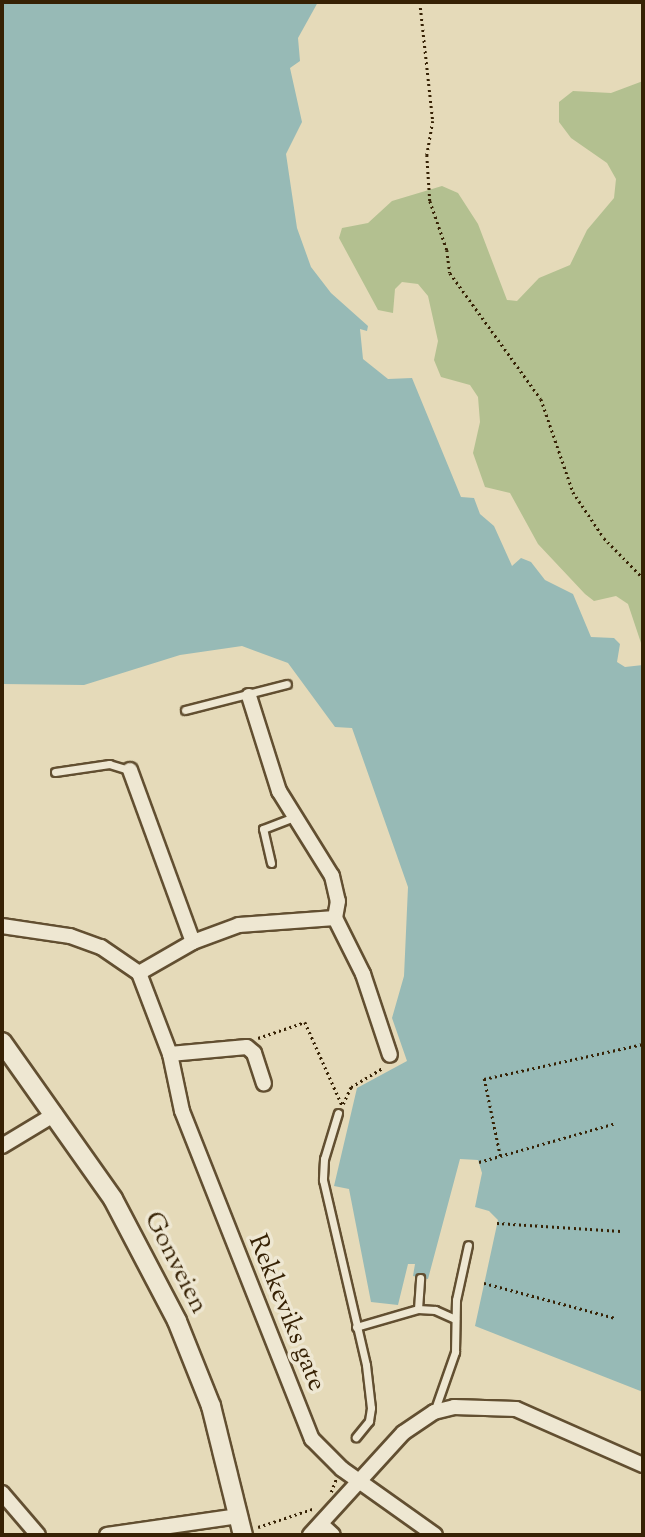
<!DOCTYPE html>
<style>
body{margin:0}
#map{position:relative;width:645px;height:1537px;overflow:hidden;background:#e5dab9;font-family:"Sorts Mill Goudy",serif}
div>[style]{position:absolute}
.green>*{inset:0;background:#b3c090}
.water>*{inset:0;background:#97bab6}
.path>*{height:2.5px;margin-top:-1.25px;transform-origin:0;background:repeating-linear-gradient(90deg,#362104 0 2px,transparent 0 5.5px)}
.roads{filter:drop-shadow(2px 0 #624f31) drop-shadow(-2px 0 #624f31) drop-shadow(0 2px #624f31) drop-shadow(0 -2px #624f31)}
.service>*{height:7px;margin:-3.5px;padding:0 3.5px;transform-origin:3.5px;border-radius:3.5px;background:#eee7d2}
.minor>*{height:14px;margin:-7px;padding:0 7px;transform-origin:7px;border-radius:7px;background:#eee7d2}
.tertiary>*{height:18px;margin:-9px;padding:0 9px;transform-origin:9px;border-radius:9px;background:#eee7d2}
span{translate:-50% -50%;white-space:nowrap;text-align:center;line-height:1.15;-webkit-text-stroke:7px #eee7d2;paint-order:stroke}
.street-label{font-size:26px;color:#362104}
.frame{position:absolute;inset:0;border:4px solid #362104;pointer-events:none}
</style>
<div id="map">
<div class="green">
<i style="clip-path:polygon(643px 81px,643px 649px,628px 604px,616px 596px,594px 601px,585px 594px,538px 544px,510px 493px,485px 487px,473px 453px,480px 422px,478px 397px,470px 385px,441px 377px,434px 360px,438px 341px,428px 296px,418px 284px,402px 282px,395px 289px,393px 313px,378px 310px,339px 238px,342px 228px,368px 223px,392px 201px,442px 186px,458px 193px,478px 224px,507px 300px,517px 301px,539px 278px,570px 265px,587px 230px,614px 198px,616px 179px,607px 163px,571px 138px,559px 122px,559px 102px,573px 91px,611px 93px)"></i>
</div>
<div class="water">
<i style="clip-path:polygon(2px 2px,318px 2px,298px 38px,300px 61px,290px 68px,302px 122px,286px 154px,297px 228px,311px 267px,331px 293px,368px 326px,367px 331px,360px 329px,363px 359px,388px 379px,412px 378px,461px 497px,474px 498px,480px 514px,494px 526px,512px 566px,521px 558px,531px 562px,545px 580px,573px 594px,591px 637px,614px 638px,620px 644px,617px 662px,625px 667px,643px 665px,643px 1392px,475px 1326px,498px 1220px,489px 1211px,475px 1207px,482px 1173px,478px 1160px,460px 1159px,428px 1279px,413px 1276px,415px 1264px,408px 1264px,398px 1305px,371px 1302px,349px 1189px,334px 1186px,357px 1088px,407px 1061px,392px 1018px,404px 976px,408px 887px,352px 728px,335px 727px,288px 663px,242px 646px,180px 655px,84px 685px,2px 684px)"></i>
</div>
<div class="path">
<i style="left:420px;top:2px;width:120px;rotate:83.8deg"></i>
<i style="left:433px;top:121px;width:35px;rotate:100deg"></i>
<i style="left:427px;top:155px;width:46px;rotate:86.3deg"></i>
<i style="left:430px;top:201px;width:52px;rotate:70.9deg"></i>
<i style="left:447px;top:250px;width:23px;rotate:83deg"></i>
<i style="left:450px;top:273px;width:155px;rotate:54.2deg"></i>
<i style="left:541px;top:399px;width:98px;rotate:71deg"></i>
<i style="left:573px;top:492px;width:55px;rotate:56deg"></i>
<i style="left:604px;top:538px;width:56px;rotate:45.7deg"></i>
<i style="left:258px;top:1038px;width:50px;rotate:-18.8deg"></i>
<i style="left:305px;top:1022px;width:91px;rotate:66deg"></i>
<i style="left:343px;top:1104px;width:19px;rotate:-65deg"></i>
<i style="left:351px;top:1087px;width:37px;rotate:-31deg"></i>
<i style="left:500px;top:1156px;width:79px;rotate:-101.7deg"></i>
<i style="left:484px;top:1079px;width:163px;rotate:-12.4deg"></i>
<i style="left:479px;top:1162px;width:142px;rotate:-15.9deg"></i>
<i style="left:497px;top:1223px;width:124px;rotate:3.7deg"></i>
<i style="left:484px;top:1283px;width:137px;rotate:14.9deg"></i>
<i style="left:331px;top:1492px;width:14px;rotate:-69deg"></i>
<i style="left:258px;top:1527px;width:60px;rotate:-18.4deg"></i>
</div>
<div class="roads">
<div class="service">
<i style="left:185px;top:710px;width:105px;rotate:-14.3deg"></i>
<i style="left:55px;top:772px;width:55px;rotate:-8.4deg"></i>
<i style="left:109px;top:764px;width:21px;rotate:17deg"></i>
<i style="left:271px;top:863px;width:35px;rotate:-103deg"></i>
<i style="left:263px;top:829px;width:34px;rotate:-21deg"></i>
<i style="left:338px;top:1113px;width:48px;rotate:106.9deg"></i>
<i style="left:324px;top:1159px;width:21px;rotate:93deg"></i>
<i style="left:323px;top:1180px;width:190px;rotate:76.9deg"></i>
<i style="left:366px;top:1365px;width:43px;rotate:83.4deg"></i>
<i style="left:371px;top:1408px;width:13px;rotate:99deg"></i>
<i style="left:369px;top:1421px;width:21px;rotate:129deg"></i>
<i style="left:418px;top:1309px;width:31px;rotate:-86deg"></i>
<i style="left:356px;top:1327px;width:65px;rotate:-16.2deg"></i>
<i style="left:418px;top:1309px;width:17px;rotate:3deg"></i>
<i style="left:435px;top:1310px;width:22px;rotate:24deg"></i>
<i style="left:434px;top:1412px;width:64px;rotate:-70.7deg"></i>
<i style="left:455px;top:1352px;width:52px;rotate:-88.9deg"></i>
<i style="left:456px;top:1300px;width:56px;rotate:-77.7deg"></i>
</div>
<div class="minor">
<i style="left:249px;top:696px;width:100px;rotate:72.5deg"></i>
<i style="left:279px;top:791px;width:100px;rotate:58.1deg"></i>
<i style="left:332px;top:876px;width:26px;rotate:77deg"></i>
<i style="left:338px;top:901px;width:17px;rotate:100deg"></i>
<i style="left:335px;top:918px;width:63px;rotate:63.4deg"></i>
<i style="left:363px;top:974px;width:85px;rotate:71.6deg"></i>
<i style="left:130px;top:770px;width:183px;rotate:69.9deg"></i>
<i style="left:2px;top:926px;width:69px;rotate:8.4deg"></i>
<i style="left:70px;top:936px;width:33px;rotate:20deg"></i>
<i style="left:101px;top:947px;width:46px;rotate:34.4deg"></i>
<i style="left:139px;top:973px;width:87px;rotate:69.1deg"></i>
<i style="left:170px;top:1054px;width:58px;rotate:78.1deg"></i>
<i style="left:182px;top:1111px;width:353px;rotate:68.4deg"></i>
<i style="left:312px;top:1439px;width:42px;rotate:45deg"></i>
<i style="left:342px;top:1469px;width:114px;rotate:35.4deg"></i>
<i style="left:139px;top:973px;width:62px;rotate:-29.9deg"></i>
<i style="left:193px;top:942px;width:49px;rotate:-20.3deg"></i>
<i style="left:239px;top:925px;width:96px;rotate:-4.2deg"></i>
<i style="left:170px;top:1054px;width:77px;rotate:-5.2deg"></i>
<i style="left:247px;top:1047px;width:9px;rotate:41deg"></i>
<i style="left:254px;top:1053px;width:32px;rotate:72deg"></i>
<i style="left:2px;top:1146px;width:62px;rotate:-31.1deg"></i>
<i style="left:2px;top:1493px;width:55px;rotate:49.4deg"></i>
<i style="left:321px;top:1524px;width:16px;rotate:43deg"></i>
<i style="left:107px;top:1535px;width:133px;rotate:-8.2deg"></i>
<i style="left:310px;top:1535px;width:138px;rotate:-47.6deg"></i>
<i style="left:403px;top:1433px;width:37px;rotate:-34deg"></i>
<i style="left:434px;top:1412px;width:21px;rotate:-14deg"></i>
<i style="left:454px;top:1407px;width:62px;rotate:1.8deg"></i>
<i style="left:516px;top:1409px;width:139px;rotate:23.8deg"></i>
</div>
<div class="tertiary">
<i style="left:2px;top:1042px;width:192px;rotate:54.7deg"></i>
<i style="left:113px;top:1199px;width:138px;rotate:62.3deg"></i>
<i style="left:177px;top:1321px;width:92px;rotate:68.2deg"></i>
<i style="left:211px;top:1406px;width:133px;rotate:76.1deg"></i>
</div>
</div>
<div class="street-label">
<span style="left:175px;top:1263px;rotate:63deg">Gonveien</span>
<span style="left:286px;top:1313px;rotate:68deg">Rekkeviks gate</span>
</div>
<div class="frame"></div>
</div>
